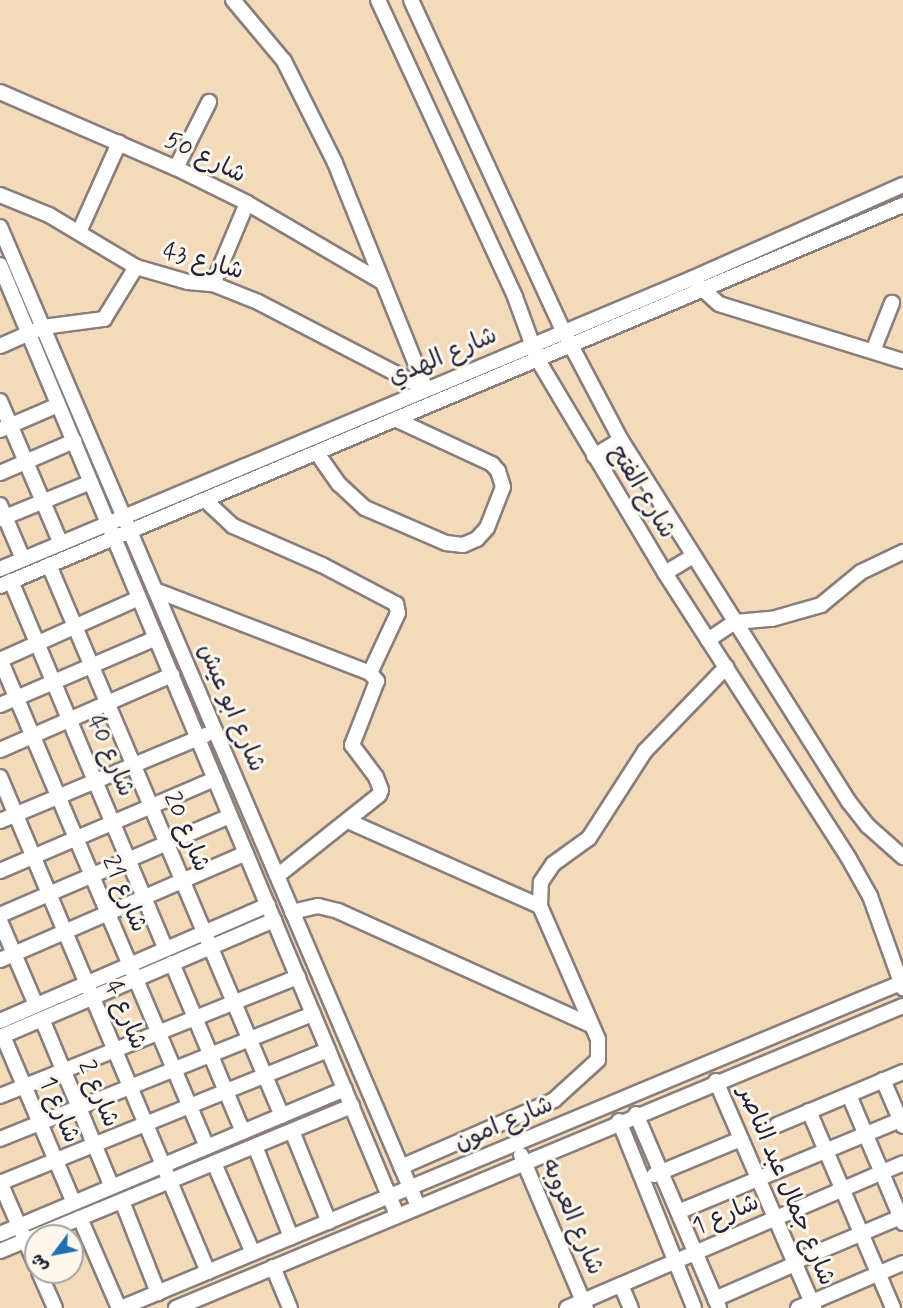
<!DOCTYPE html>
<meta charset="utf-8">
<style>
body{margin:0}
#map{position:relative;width:903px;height:1308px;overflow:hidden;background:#f2dabb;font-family:Mynerve,"Playpen Sans Arabic",sans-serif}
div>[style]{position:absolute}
.roads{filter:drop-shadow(2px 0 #8a7e7b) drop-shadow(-2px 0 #8a7e7b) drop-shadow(0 2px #8a7e7b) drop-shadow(0 -2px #8a7e7b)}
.minor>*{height:14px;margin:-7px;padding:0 7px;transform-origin:7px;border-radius:7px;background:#fff}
span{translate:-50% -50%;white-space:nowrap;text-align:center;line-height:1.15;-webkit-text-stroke:6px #fbf7ec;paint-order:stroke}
.street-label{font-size:24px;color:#22223b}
.north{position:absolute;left:24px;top:1224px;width:60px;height:60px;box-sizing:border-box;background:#fbf7ec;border:2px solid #a4a2a5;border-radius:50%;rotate:238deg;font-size:16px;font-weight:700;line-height:24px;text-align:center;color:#22223b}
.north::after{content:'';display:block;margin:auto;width:21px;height:27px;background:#1f6fb2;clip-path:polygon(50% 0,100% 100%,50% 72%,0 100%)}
</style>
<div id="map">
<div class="roads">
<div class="minor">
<i style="left:233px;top:0;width:80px;rotate:50.1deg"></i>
<i style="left:284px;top:61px;width:114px;rotate:63.4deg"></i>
<i style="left:335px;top:163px;width:244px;rotate:68.1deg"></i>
<i style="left:378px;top:0;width:327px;rotate:65.2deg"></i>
<i style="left:515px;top:297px;width:67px;rotate:69.9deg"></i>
<i style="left:538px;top:360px;width:248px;rotate:59.2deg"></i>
<i style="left:665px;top:573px;width:338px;rotate:57.2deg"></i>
<i style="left:848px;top:857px;width:45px;rotate:60.6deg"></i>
<i style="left:870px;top:896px;width:98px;rotate:70.3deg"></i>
<i style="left:411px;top:0;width:366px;rotate:65.3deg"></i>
<i style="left:564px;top:332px;width:122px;rotate:62.2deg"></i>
<i style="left:621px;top:440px;width:428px;rotate:57.8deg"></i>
<i style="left:849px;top:802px;width:31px;rotate:52deg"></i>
<i style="left:868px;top:826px;width:47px;rotate:41.5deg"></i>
<i style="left:0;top:92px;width:192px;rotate:23.4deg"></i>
<i style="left:176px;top:168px;width:79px;rotate:26.2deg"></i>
<i style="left:247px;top:203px;width:156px;rotate:30.3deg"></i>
<i style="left:176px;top:168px;width:74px;rotate:-63.4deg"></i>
<i style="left:0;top:195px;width:53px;rotate:22.2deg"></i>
<i style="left:49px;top:215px;width:101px;rotate:30.9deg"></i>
<i style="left:136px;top:267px;width:54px;rotate:16.1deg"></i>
<i style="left:188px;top:282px;width:25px;rotate:5deg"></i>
<i style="left:213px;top:284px;width:48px;rotate:21.8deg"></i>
<i style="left:258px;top:302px;width:189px;rotate:27.4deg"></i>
<i style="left:0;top:227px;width:1065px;rotate:66.88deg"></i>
<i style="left:79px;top:232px;width:98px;rotate:-65.8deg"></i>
<i style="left:0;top:265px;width:1030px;rotate:67.32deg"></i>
<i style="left:213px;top:284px;width:88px;rotate:-67.2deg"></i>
<i style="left:698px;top:285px;width:28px;rotate:42deg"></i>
<i style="left:719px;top:304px;width:193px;rotate:17.2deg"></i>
<i style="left:0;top:346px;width:47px;rotate:-23.8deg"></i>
<i style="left:43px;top:327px;width:62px;rotate:-7.5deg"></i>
<i style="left:104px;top:319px;width:61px;rotate:-58.4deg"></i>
<i style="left:873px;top:351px;width:52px;rotate:-68.4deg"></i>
<i style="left:0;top:401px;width:155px;rotate:66.9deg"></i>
<i style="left:0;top:430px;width:63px;rotate:-23.3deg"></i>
<i style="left:317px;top:453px;width:38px;rotate:55deg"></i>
<i style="left:339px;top:484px;width:35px;rotate:43deg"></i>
<i style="left:365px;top:508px;width:88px;rotate:23.4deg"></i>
<i style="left:446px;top:543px;width:17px;rotate:7deg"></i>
<i style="left:463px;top:545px;width:15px;rotate:-23deg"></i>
<i style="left:477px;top:539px;width:15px;rotate:-48deg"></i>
<i style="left:487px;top:528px;width:44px;rotate:-68.7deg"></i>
<i style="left:503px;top:487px;width:17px;rotate:-107deg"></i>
<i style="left:498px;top:471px;width:9px;rotate:-131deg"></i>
<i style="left:492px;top:464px;width:105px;rotate:-155.1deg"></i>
<i style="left:594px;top:456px;width:31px;rotate:-31deg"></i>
<i style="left:0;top:473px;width:81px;rotate:-23.4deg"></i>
<i style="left:205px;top:500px;width:38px;rotate:43deg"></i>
<i style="left:233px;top:526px;width:97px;rotate:23.7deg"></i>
<i style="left:322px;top:565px;width:84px;rotate:27.8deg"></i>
<i style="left:396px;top:604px;width:9px;rotate:77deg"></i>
<i style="left:398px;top:613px;width:66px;rotate:115deg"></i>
<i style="left:0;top:505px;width:59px;rotate:66.9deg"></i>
<i style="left:0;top:519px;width:98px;rotate:-22.1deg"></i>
<i style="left:49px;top:565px;width:598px;rotate:67.08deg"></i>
<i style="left:0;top:569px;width:752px;rotate:-22.78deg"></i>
<i style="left:693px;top:278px;width:230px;rotate:-23.9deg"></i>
<i style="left:665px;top:573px;width:33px;rotate:-31deg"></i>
<i style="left:11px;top:581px;width:399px;rotate:67.2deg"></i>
<i style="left:0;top:586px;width:980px;rotate:-22.88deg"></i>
<i style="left:155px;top:590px;width:230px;rotate:21.1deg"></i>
<i style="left:370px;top:673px;width:11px;rotate:49deg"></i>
<i style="left:377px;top:681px;width:69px;rotate:111.3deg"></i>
<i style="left:352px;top:745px;width:40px;rotate:53deg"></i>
<i style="left:376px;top:777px;width:14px;rotate:69deg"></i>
<i style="left:381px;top:790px;width:5px;rotate:112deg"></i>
<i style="left:379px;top:795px;width:130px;rotate:141.5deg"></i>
<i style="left:708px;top:640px;width:32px;rotate:-34deg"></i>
<i style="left:735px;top:622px;width:37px;rotate:-5deg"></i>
<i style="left:772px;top:619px;width:51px;rotate:-15.9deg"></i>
<i style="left:821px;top:605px;width:52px;rotate:-39.5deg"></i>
<i style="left:861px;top:572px;width:47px;rotate:-25.5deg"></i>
<i style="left:0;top:659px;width:530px;rotate:67.01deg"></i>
<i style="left:0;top:660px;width:152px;rotate:-24deg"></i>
<i style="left:0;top:705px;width:170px;rotate:-23.2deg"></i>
<i style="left:0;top:750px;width:188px;rotate:-23.6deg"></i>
<i style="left:0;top:777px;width:537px;rotate:67.21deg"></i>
<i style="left:0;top:821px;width:223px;rotate:-22.7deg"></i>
<i style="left:348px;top:821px;width:210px;rotate:23.9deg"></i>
<i style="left:0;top:871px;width:234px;rotate:-23.2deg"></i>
<i style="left:292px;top:912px;width:27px;rotate:-13deg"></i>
<i style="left:318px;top:906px;width:21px;rotate:14deg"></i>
<i style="left:338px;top:911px;width:277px;rotate:24.3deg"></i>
<i style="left:0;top:915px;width:250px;rotate:-23.3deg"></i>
<i style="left:0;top:921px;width:91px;rotate:66.8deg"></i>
<i style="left:0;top:960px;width:268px;rotate:-23.5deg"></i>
<i style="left:172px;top:963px;width:183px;rotate:67.2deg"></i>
<i style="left:42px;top:1019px;width:182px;rotate:67.4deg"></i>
<i style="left:0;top:1021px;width:292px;rotate:-23.4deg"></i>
<i style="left:3px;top:1036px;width:181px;rotate:67deg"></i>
<i style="left:0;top:1037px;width:298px;rotate:-23.1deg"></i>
<i style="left:883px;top:1080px;width:50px;rotate:66.5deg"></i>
<i style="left:716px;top:1081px;width:247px;rotate:66.6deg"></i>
<i style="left:849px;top:1095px;width:139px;rotate:67.1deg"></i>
<i style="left:0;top:1096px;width:321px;rotate:-21.8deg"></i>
<i style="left:809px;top:1111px;width:214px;rotate:66.9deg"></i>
<i style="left:636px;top:1114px;width:211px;rotate:66.8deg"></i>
<i style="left:619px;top:1121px;width:201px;rotate:68.1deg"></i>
<i style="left:777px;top:1125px;width:137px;rotate:-22.8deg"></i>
<i style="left:292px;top:1131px;width:98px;rotate:67.9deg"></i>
<i style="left:0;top:1139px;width:337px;rotate:-21.8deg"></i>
<i style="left:255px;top:1146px;width:98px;rotate:68.4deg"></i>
<i style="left:521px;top:1155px;width:166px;rotate:67deg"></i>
<i style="left:214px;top:1163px;width:98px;rotate:66.6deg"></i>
<i style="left:401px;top:1167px;width:167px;rotate:-23.6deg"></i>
<i style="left:554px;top:1100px;width:59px;rotate:-42.3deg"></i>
<i style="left:598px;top:1060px;width:21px;rotate:-90deg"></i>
<i style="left:598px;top:1039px;width:145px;rotate:-113.6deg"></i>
<i style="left:540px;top:906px;width:24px;rotate:-88deg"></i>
<i style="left:541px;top:882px;width:22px;rotate:-56deg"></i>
<i style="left:553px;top:864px;width:44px;rotate:-35.8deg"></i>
<i style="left:589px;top:838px;width:103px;rotate:-57.2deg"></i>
<i style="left:645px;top:751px;width:117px;rotate:-46deg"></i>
<i style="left:654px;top:1175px;width:94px;rotate:-22.5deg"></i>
<i style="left:0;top:1182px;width:90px;rotate:66.6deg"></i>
<i style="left:0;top:1183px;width:354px;rotate:-22.1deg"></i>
<i style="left:122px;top:1201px;width:99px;rotate:68.6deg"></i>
<i style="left:678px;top:1212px;width:243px;rotate:-22.5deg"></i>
<i style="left:80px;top:1218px;width:98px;rotate:66.6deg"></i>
<i style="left:0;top:1234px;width:374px;rotate:-22.8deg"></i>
<i style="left:0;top:1251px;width:381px;rotate:-22.4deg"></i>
<i style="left:794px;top:1262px;width:118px;rotate:-22.9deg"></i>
<i style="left:273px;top:1267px;width:44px;rotate:67.5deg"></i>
<i style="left:39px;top:1272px;width:39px;rotate:66deg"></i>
<i style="left:621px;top:1285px;width:25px;rotate:67deg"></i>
<i style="left:715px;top:1299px;width:87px;rotate:-23.6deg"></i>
<i style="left:121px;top:1308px;width:847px;rotate:-22.63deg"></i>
<i style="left:176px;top:1308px;width:787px;rotate:-22.56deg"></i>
<i style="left:567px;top:1308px;width:366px;rotate:-23.3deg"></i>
<i style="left:798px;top:1308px;width:114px;rotate:-23.2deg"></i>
</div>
</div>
<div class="street-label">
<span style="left:205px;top:158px;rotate:26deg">شارع 50</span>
<span style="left:203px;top:262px;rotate:15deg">شارع 43</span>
<span style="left:443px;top:357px;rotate:-23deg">شارع الهدي</span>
<span style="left:642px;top:492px;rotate:59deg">شارع الفتح</span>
<span style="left:231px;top:708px;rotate:67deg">شارع ابو عيش</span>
<span style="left:110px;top:756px;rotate:67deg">شارع 40</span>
<span style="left:186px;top:832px;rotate:67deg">شارع 20</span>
<span style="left:124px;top:894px;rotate:67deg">شارع 21</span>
<span style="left:125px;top:1015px;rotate:67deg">شارع 4</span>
<span style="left:98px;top:1094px;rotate:67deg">شارع 2</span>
<span style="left:59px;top:1110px;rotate:67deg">شارع 1</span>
<span style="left:504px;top:1124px;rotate:-23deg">شارع امون</span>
<span style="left:786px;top:1186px;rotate:67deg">شارع جمال عبد الناصر</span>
<span style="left:726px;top:1215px;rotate:-23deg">شارع 1</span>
<span style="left:572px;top:1217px;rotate:67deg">شارع العروبه</span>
</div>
<div class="north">ش</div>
</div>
